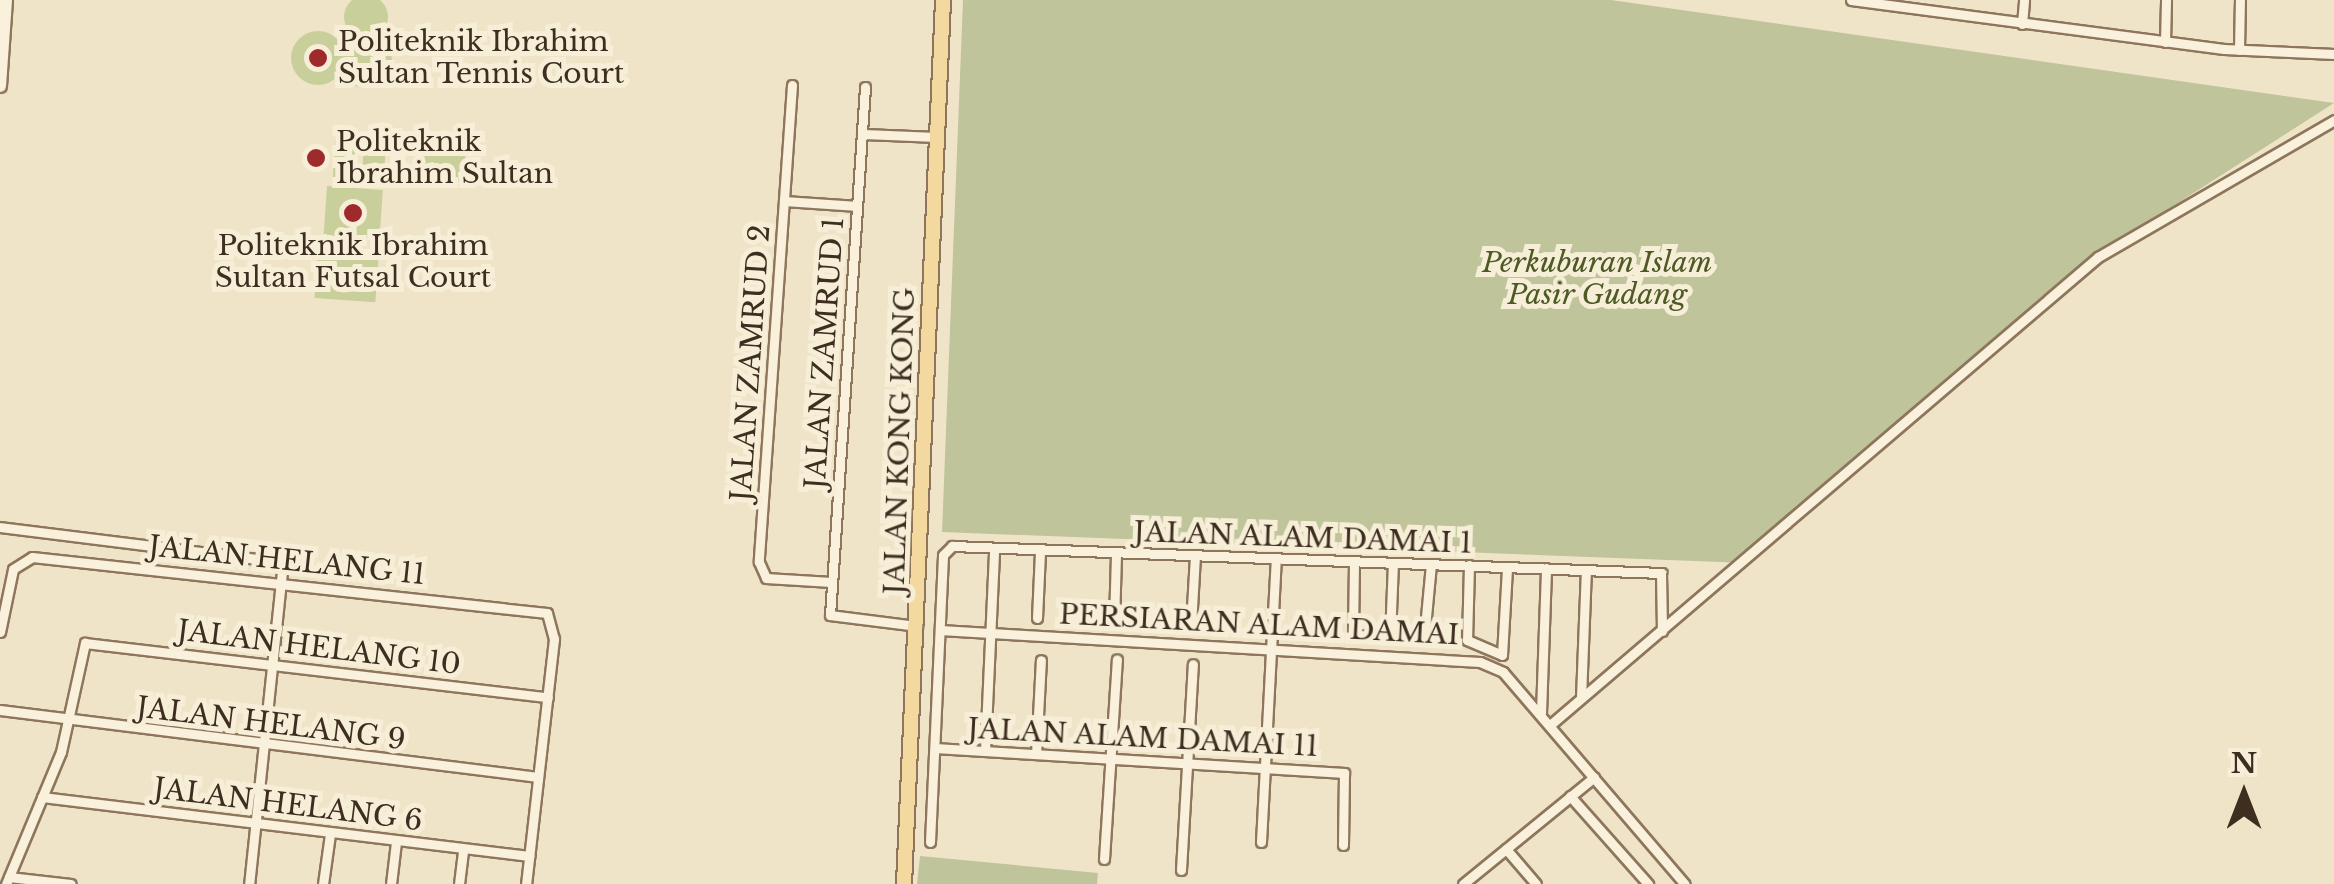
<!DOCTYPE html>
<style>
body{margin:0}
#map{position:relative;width:2334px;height:884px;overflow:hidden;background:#f0e4c8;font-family:"Libre Baskerville",serif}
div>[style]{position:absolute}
.green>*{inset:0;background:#c9cf9b;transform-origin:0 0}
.round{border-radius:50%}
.cemetery>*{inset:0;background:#bfc49a}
.roads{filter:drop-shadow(2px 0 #8d765c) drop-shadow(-2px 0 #8d765c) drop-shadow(0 2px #8d765c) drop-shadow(0 -2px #8d765c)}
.minor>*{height:9px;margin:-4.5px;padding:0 4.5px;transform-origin:4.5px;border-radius:4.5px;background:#faf1dc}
.secondary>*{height:12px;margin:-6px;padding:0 6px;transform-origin:6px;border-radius:6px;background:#faf1dc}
.primary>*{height:14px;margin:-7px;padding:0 7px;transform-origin:7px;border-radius:7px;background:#f3d9a0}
.dots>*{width:28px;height:28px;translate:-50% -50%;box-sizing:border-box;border:5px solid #f7eed8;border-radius:50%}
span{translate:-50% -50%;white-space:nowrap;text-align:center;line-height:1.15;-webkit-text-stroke:10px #f7eed8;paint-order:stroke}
.poi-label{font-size:28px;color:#3d2e20}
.left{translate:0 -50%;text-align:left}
.park-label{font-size:28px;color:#4d5a26;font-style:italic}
.street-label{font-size:28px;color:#3d2e20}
.north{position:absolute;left:2194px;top:744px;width:100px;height:100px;-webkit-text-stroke:8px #f7eed8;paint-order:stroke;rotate:0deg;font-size:28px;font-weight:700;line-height:40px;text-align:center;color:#3d2e20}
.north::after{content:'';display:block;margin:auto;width:35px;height:45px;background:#3d2e20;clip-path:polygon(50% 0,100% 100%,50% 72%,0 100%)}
</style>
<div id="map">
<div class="green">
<i class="round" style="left:344px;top:-5px;width:44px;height:44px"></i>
<i class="round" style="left:291px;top:31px;width:54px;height:54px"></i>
<i class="round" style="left:338px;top:34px;width:54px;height:54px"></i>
<i style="left:335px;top:138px;width:21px;height:44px;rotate:3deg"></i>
<i style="left:364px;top:140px;width:22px;height:44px;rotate:3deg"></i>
<i class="round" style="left:423px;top:143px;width:44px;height:44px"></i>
<i style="left:327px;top:186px;width:56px;height:49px;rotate:4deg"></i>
<i style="left:318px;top:248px;width:61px;height:50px;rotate:4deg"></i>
</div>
<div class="cemetery">
<i style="clip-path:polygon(963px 0,1611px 0,2334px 103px,2117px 242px,1747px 563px,942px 532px)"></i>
<i style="clip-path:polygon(920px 856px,1098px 873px,1097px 884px,917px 884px)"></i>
</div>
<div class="roads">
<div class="minor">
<i style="left:1851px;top:0;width:376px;rotate:7.5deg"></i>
<i style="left:2224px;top:49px;width:110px;rotate:2.6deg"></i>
<i style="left:2022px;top:24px;width:24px;rotate:-85deg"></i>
<i style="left:2165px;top:42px;width:42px;rotate:-88.6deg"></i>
<i style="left:2239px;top:50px;width:50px;rotate:-88.9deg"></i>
<i style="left:792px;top:85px;width:478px;rotate:94deg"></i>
<i style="left:759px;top:562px;width:17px;rotate:66deg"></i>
<i style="left:766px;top:578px;width:65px;rotate:3.5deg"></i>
<i style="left:865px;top:87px;width:529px;rotate:93.79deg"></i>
<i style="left:830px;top:615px;width:88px;rotate:7.2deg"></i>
<i style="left:862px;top:134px;width:76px;rotate:2.3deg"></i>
<i style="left:785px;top:201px;width:72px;rotate:4deg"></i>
<i style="left:0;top:527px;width:285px;rotate:7.1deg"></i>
<i style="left:283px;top:562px;width:324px;rotate:96deg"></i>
<i style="left:1354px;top:562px;width:73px;rotate:90.8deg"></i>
<i style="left:1353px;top:635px;width:71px;rotate:2.4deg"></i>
<i style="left:1424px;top:638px;width:74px;rotate:-84.6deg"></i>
<i style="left:1469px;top:565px;width:75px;rotate:91.5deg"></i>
<i style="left:1467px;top:640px;width:38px;rotate:23deg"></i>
<i style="left:1502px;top:655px;width:88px;rotate:-86.7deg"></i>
<i style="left:1037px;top:618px;width:66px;rotate:-87.4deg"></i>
<i style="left:1114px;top:622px;width:67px;rotate:-88.3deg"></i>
<i style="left:1191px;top:625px;width:69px;rotate:-86.7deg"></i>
<i style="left:940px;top:630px;width:541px;rotate:3.39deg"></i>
<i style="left:1480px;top:662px;width:25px;rotate:23deg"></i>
<i style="left:1503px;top:672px;width:279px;rotate:49.4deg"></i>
<i style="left:0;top:632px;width:64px;rotate:-78.3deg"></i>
<i style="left:13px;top:569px;width:22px;rotate:-32deg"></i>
<i style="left:32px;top:557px;width:518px;rotate:6.21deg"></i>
<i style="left:547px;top:613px;width:27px;rotate:75deg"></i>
<i style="left:554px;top:639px;width:247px;rotate:96.5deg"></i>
<i style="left:1390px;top:637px;width:74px;rotate:-87.7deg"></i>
<i style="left:1581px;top:698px;width:128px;rotate:-87.8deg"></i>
<i style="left:0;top:710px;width:542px;rotate:7.1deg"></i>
<i style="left:1541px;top:713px;width:145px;rotate:-88deg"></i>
<i style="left:1550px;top:725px;width:721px;rotate:-40.5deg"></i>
<i style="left:2098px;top:257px;width:273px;rotate:-30.1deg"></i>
<i style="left:935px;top:748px;width:410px;rotate:3.5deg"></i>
<i style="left:1344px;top:773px;width:72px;rotate:90.8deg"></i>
<i style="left:985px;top:751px;width:202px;rotate:-87.4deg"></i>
<i style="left:1036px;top:754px;width:94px;rotate:-87deg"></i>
<i style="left:1570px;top:796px;width:118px;rotate:48.4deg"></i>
<i style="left:42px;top:797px;width:491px;rotate:6.9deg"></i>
<i style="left:930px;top:842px;width:287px;rotate:-87.4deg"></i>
<i style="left:943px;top:555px;width:13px;rotate:-45deg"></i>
<i style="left:952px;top:546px;width:710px;rotate:2.18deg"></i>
<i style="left:1661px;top:573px;width:58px;rotate:89deg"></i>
<i style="left:1261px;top:842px;width:282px;rotate:-87deg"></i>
<i style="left:1506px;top:849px;width:46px;rotate:49.4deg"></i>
<i style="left:1104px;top:859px;width:200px;rotate:-86.3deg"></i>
<i style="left:1181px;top:870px;width:206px;rotate:-86.7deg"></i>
<i style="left:9px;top:877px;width:62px;rotate:6.4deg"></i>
<i style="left:6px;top:884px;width:143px;rotate:-67.4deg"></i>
<i style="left:61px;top:752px;width:112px;rotate:-77.6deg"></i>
<i style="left:85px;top:643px;width:466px;rotate:6.7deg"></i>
<i style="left:323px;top:884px;width:50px;rotate:-82deg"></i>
<i style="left:391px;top:884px;width:42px;rotate:-83.2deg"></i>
<i style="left:459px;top:884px;width:35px;rotate:-83deg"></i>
<i style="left:1463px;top:884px;width:169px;rotate:-39.2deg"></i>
</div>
<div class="secondary">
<i style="left:0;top:86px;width:86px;rotate:-86deg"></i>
</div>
<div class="primary">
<i style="left:904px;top:884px;width:885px;rotate:-87.47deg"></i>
</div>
</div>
<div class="dots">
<i style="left:318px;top:58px;background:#9e2a2b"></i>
<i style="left:316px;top:158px;background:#9e2a2b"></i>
<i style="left:353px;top:213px;background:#9e2a2b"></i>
</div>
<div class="poi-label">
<span class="left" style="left:338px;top:58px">Politeknik Ibrahim<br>Sultan Tennis Court</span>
<span class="left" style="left:336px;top:158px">Politeknik<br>Ibrahim Sultan</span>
<span style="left:353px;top:262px">Politeknik Ibrahim<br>Sultan Futsal Court</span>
</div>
<div class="park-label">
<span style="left:1597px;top:279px">Perkuburan Islam<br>Pasir Gudang</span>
</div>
<div class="street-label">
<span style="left:825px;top:353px;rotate:-86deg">JALAN ZAMRUD 1</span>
<span style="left:751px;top:363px;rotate:-86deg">JALAN ZAMRUD 2</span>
<span style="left:900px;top:441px;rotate:-88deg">JALAN KONG KONG</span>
<span style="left:1303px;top:538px;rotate:2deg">JALAN ALAM DAMAI 1</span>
<span style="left:287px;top:561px;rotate:6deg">JALAN HELANG 11</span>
<span style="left:1259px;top:625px;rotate:3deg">PERSIARAN ALAM DAMAI</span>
<span style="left:319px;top:648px;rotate:7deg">JALAN HELANG 10</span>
<span style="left:271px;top:724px;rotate:7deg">JALAN HELANG 9</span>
<span style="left:1143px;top:738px;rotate:3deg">JALAN ALAM DAMAI 11</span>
<span style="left:288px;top:805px;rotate:7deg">JALAN HELANG 6</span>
</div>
<div class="north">N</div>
</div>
